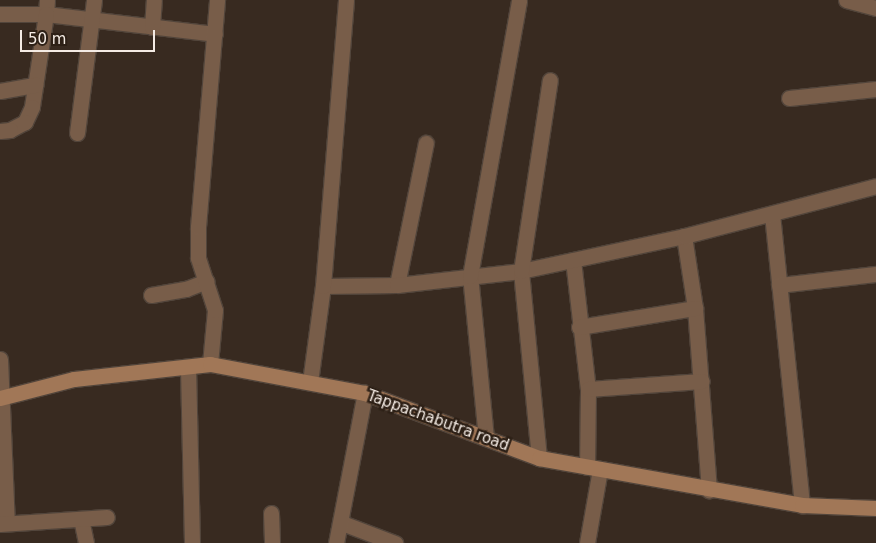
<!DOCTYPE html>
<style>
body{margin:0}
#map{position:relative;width:876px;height:543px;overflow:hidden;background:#382a20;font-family:"DejaVu Sans",sans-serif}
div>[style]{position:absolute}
.roads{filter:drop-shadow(1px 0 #52453b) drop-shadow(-1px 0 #52453b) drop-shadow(0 1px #52453b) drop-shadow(0 -1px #52453b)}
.street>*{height:15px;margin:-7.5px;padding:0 7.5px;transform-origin:7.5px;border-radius:7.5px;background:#785d49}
.secondary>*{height:15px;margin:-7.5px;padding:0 7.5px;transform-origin:7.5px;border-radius:7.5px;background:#a17757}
span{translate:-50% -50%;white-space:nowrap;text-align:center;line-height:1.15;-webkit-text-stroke:5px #2d2016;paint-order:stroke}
.street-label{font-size:15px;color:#f4ebe4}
.scale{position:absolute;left:20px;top:30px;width:135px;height:22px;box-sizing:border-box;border:2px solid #f4ebe4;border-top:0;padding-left:6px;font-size:15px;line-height:18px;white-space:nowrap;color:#f4ebe4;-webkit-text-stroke:4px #2d2016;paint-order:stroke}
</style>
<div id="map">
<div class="roads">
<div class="street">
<i style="left:47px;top:0;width:14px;rotate:94deg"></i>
<i style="left:46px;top:14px;width:170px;rotate:6.7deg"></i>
<i style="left:846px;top:0;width:31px;rotate:15deg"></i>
<i style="left:0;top:14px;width:46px"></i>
<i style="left:46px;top:14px;width:94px;rotate:98.6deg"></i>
<i style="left:32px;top:107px;width:17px;rotate:115deg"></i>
<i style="left:25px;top:122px;width:17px;rotate:152deg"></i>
<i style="left:10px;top:130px;width:10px;rotate:174deg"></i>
<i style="left:152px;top:27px;width:27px;rotate:-86deg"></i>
<i style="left:0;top:91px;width:36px;rotate:-10deg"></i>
<i style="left:789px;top:98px;width:87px;rotate:-5.9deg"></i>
<i style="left:77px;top:133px;width:134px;rotate:-82.7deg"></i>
<i style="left:772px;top:214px;width:293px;rotate:84.1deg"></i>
<i style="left:684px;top:236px;width:73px;rotate:81.3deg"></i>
<i style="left:695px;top:308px;width:183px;rotate:85.6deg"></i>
<i style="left:573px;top:260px;width:130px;rotate:83.4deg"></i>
<i style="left:588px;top:389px;width:78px;rotate:90.7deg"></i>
<i style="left:397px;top:285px;width:145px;rotate:-78.5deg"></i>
<i style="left:779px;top:285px;width:98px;rotate:-6.5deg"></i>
<i style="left:323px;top:286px;width:74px;rotate:-0.8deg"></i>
<i style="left:397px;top:285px;width:125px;rotate:-6.4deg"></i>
<i style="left:521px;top:271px;width:167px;rotate:-12.1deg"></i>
<i style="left:684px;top:236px;width:198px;rotate:-14.6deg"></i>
<i style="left:151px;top:295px;width:36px;rotate:-10deg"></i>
<i style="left:186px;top:289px;width:22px;rotate:-21deg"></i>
<i style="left:579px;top:327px;width:118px;rotate:-9.3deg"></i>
<i style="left:0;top:359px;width:164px;rotate:87.6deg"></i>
<i style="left:210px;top:364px;width:54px;rotate:-84.7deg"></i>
<i style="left:215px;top:310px;width:55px;rotate:-108.1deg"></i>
<i style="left:198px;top:258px;width:31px;rotate:-90deg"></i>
<i style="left:198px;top:227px;width:228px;rotate:-85.2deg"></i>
<i style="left:188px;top:367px;width:176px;rotate:88.7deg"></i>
<i style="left:310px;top:382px;width:97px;rotate:-82.3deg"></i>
<i style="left:323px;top:286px;width:287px;rotate:-85.4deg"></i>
<i style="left:588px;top:389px;width:114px;rotate:-4deg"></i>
<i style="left:486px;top:438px;width:163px;rotate:-95.6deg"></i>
<i style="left:470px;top:276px;width:280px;rotate:-79.9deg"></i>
<i style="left:539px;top:458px;width:188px;rotate:-95.5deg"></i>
<i style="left:521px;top:271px;width:193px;rotate:-81.4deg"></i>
<i style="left:271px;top:513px;width:30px;rotate:88deg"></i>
<i style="left:81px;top:519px;width:25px;rotate:78deg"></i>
<i style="left:342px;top:523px;width:57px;rotate:20.7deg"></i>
<i style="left:0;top:524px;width:107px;rotate:-3.7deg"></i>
<i style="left:336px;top:543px;width:153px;rotate:-79.1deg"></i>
<i style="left:587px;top:543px;width:75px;rotate:-80deg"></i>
</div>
<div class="secondary">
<i style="left:0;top:398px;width:76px;rotate:-14.4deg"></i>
<i style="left:74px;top:379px;width:137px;rotate:-6.3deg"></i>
<i style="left:210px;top:364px;width:158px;rotate:10.6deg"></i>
<i style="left:365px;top:393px;width:186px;rotate:20.5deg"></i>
<i style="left:539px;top:458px;width:267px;rotate:10.1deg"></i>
<i style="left:802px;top:505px;width:74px;rotate:2.3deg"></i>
</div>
</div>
<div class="street-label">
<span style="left:438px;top:421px;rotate:20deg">Tappachabutra road</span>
</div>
<div class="scale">50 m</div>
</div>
